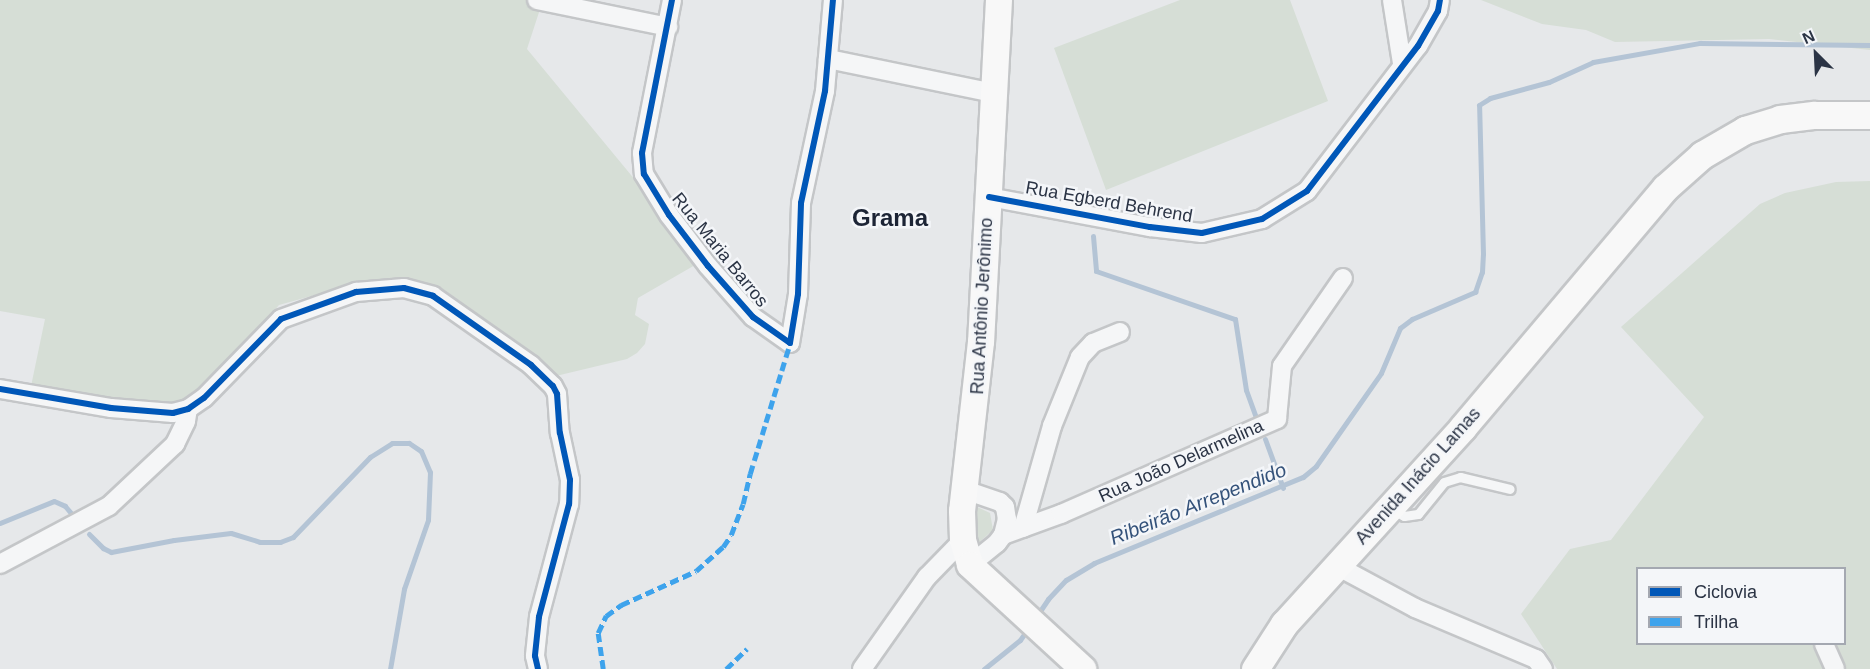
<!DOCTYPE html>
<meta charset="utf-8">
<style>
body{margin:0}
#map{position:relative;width:1870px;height:669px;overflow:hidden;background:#e6e8ea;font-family:Arial,sans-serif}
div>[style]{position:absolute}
.green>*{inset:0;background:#d6ded6}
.stream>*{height:5px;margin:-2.5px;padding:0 2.5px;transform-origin:2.5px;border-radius:2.5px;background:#b4c4d5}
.roads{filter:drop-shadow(2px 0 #c4c6c8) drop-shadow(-2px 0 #c4c6c8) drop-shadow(0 2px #c4c6c8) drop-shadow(0 -2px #c4c6c8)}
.service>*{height:9px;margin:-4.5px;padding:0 4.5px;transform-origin:4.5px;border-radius:4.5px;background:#f5f6f7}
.minor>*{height:18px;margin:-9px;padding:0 9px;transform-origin:9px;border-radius:9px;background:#f5f6f7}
.secondary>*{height:26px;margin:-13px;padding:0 13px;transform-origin:13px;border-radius:13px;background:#f8f8f8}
.primary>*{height:27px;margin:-13.5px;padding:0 13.5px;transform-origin:13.5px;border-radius:13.5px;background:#f8f8f8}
.quiet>*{height:4.5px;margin-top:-2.25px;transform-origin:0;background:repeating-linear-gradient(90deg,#3ea3ec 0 9px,transparent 0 13.5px)}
.cycleway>*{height:6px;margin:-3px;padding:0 3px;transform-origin:3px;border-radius:3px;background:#0057b8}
span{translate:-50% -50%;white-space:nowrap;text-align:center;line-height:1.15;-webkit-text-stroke:5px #f4f6f9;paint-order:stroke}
.street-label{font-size:18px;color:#2b3445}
.water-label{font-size:20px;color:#34527a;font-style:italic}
.district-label{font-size:24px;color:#1d2536;font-weight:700}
.legend{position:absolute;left:1636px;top:567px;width:210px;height:78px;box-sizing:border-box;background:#f4f6f9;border:2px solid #a4a8b1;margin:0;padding:8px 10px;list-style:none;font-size:18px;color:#2b3445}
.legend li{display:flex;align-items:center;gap:12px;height:30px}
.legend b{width:30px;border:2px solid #a4a8b1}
.north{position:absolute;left:1786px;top:24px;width:60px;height:60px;-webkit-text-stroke:4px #f4f6f9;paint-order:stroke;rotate:336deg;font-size:16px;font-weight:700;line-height:24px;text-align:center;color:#2b3445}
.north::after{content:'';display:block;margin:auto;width:21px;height:27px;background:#2b3445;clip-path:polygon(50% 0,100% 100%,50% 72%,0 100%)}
</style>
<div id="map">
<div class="green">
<i style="clip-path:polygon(0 0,543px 0,527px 49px,702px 261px,638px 298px,635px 315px,649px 324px,645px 344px,637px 353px,627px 359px,560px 375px,550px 377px,398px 281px,333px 290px,279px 305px,214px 380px,181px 426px,30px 391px,45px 319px,0 311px)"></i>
<i style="clip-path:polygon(1180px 0,1290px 0,1328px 101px,1106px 190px,1054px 48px)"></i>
<i style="clip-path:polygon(1481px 0,1870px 0,1870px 50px,1769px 39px,1615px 42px,1586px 30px,1542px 24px)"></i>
<i style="clip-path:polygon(evenodd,1870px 181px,1870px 669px,1557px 669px,1521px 614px,1570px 549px,1611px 540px,1704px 417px,1621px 327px,1760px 204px,1785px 193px,1836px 182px,1870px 181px,1638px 568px,1844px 568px,1844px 644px,1638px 644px,1638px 568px)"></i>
<i style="clip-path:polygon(973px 505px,990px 513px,993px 530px,975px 546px)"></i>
</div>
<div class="stream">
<i style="left:1093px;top:236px;width:35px;rotate:85deg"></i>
<i style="left:1096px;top:271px;width:147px;rotate:19.1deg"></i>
<i style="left:1235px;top:319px;width:72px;rotate:81.2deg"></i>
<i style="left:1246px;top:390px;width:32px;rotate:70deg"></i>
<i style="left:1265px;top:439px;width:52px;rotate:69.8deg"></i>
<i style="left:0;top:523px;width:58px;rotate:-22.2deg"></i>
<i style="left:54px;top:501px;width:12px;rotate:24deg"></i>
<i style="left:65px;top:506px;width:8px;rotate:50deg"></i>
<i style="left:89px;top:534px;width:20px;rotate:45deg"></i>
<i style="left:103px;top:548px;width:9px;rotate:27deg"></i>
<i style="left:111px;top:552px;width:64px;rotate:-10.8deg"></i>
<i style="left:174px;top:540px;width:57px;rotate:-7deg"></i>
<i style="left:231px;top:533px;width:30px;rotate:17deg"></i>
<i style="left:260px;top:542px;width:20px"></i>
<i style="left:280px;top:542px;width:14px;rotate:-21deg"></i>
<i style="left:293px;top:537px;width:111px;rotate:-46.1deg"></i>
<i style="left:370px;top:457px;width:26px;rotate:-32deg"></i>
<i style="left:392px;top:443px;width:17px"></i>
<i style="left:409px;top:443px;width:14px;rotate:34deg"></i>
<i style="left:421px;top:451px;width:23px;rotate:67deg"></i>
<i style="left:430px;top:472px;width:48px;rotate:92.4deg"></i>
<i style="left:428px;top:520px;width:73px;rotate:109.2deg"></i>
<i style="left:404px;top:589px;width:81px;rotate:99.9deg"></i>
<i style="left:1036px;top:617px;width:22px;rotate:-56deg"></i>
<i style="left:1048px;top:599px;width:26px;rotate:-47deg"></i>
<i style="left:1066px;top:580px;width:33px;rotate:-31deg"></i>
<i style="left:1094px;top:563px;width:226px;rotate:-22.4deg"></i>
<i style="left:1303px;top:477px;width:17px;rotate:-40deg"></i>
<i style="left:1316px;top:466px;width:113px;rotate:-55deg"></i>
<i style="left:1381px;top:373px;width:49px;rotate:-67.1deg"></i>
<i style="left:1400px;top:328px;width:15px;rotate:-37deg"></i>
<i style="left:1412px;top:319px;width:69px;rotate:-23.2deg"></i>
<i style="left:1475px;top:292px;width:21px;rotate:-71deg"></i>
<i style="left:1482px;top:272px;width:18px;rotate:-87deg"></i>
<i style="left:1483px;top:254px;width:149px;rotate:-91.5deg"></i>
<i style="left:1479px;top:105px;width:13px;rotate:-32deg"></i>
<i style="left:1490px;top:98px;width:61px;rotate:-15.2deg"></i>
<i style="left:1549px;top:82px;width:48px;rotate:-24.4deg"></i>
<i style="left:1593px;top:62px;width:109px;rotate:-10.1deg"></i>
<i style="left:1700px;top:43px;width:170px;rotate:0.7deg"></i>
<i style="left:984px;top:669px;width:46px;rotate:-38.9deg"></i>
<i style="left:1020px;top:640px;width:16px;rotate:-55deg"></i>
</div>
<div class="roads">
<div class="service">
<i style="left:1392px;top:509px;width:14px;rotate:30deg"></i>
<i style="left:1404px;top:516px;width:14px;rotate:-8deg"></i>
<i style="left:1418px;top:514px;width:41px;rotate:-50.9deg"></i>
<i style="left:1444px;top:482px;width:17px;rotate:-17deg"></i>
<i style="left:1460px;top:477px;width:51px;rotate:13.5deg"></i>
</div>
<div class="minor">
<i style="left:537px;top:0;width:134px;rotate:11.6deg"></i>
<i style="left:672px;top:0;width:156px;rotate:101.1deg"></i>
<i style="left:642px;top:153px;width:21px;rotate:85deg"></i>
<i style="left:644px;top:174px;width:48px;rotate:58.6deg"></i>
<i style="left:669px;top:215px;width:64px;rotate:52.6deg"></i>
<i style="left:708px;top:266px;width:68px;rotate:48.6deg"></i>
<i style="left:753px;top:317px;width:45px;rotate:35.1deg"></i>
<i style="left:790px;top:343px;width:50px;rotate:-80.7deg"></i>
<i style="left:798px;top:294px;width:91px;rotate:-88.1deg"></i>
<i style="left:801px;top:203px;width:115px;rotate:-77.9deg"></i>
<i style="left:825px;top:91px;width:91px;rotate:-85deg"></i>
<i style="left:1392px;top:0;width:64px;rotate:81deg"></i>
<i style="left:828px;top:59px;width:168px;rotate:11.6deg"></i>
<i style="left:989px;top:197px;width:164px;rotate:10.6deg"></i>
<i style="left:1150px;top:227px;width:52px;rotate:6.6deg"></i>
<i style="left:1202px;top:233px;width:62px;rotate:-13.1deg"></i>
<i style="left:1262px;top:219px;width:53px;rotate:-31.9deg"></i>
<i style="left:1307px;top:191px;width:183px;rotate:-52.6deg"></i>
<i style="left:1418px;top:46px;width:40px;rotate:-60.3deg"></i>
<i style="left:1438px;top:11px;width:11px;rotate:-80deg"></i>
<i style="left:0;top:389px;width:113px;rotate:9.7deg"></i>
<i style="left:111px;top:408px;width:62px;rotate:4.6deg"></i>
<i style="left:173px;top:413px;width:16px;rotate:-15deg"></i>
<i style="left:188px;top:409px;width:19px;rotate:-35deg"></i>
<i style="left:204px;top:398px;width:110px;rotate:-45.7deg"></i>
<i style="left:281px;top:319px;width:80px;rotate:-19.8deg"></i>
<i style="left:356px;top:292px;width:48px;rotate:-4.8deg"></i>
<i style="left:404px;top:288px;width:30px;rotate:15deg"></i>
<i style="left:433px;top:296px;width:120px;rotate:35.1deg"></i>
<i style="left:531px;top:365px;width:30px;rotate:44deg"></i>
<i style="left:553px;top:386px;width:9px;rotate:63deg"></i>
<i style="left:557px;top:394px;width:39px;rotate:86deg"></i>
<i style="left:560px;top:433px;width:48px;rotate:78deg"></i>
<i style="left:570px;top:480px;width:24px;rotate:92deg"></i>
<i style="left:569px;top:504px;width:117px;rotate:104.9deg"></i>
<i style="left:539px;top:617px;width:39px;rotate:96deg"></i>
<i style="left:535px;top:656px;width:13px;rotate:77deg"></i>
<i style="left:965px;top:490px;width:37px;rotate:19deg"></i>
<i style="left:1000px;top:502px;width:7px;rotate:45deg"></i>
<i style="left:1005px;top:507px;width:12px;rotate:81deg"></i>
<i style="left:1007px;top:519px;width:16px;rotate:104deg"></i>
<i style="left:1003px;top:535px;width:10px;rotate:127deg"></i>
<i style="left:997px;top:543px;width:35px;rotate:141deg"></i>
<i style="left:1023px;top:528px;width:106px;rotate:-74.1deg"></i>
<i style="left:1052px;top:426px;width:74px;rotate:-67.9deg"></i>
<i style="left:1080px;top:357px;width:19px;rotate:-47deg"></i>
<i style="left:1093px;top:343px;width:29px;rotate:-22deg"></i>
<i style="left:1003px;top:535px;width:62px;rotate:-19.9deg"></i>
<i style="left:1061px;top:514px;width:236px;rotate:-23.7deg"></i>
<i style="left:1277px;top:419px;width:53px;rotate:-84.6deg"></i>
<i style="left:1282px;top:366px;width:107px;rotate:-55.3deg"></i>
<i style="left:0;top:564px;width:123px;rotate:-28deg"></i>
<i style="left:109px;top:506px;width:91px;rotate:-43.2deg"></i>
<i style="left:175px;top:444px;width:25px;rotate:-64deg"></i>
<i style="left:186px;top:421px;width:12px;rotate:-81deg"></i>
<i style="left:1337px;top:566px;width:89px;rotate:28.3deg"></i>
<i style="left:1415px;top:608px;width:131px;rotate:22.9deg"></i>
<i style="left:1536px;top:659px;width:12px;rotate:55deg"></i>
<i style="left:1824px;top:644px;width:27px;rotate:66deg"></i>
<i style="left:862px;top:669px;width:113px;rotate:-54.8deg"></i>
<i style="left:927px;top:577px;width:52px;rotate:-45.8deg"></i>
</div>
<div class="secondary">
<i style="left:999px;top:0;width:342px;rotate:93deg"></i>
<i style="left:981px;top:342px;width:170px;rotate:96.4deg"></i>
<i style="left:962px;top:511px;width:29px;rotate:88deg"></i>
<i style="left:963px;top:540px;width:26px;rotate:74deg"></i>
<i style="left:970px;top:565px;width:154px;rotate:42.6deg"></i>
</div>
<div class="primary">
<i style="left:1255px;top:669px;width:54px;rotate:-57.2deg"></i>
<i style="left:1284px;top:624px;width:266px;rotate:-47.7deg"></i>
<i style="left:1463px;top:427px;width:313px;rotate:-49.8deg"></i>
<i style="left:1665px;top:188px;width:50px;rotate:-41.7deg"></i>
<i style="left:1702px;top:155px;width:50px;rotate:-30.2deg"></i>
<i style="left:1745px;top:130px;width:37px;rotate:-17deg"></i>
<i style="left:1780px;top:119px;width:35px;rotate:-7deg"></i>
<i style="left:1815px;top:115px;width:55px"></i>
</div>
</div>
<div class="quiet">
<i style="left:603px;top:669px;width:36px;rotate:-98deg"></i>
<i style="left:598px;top:633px;width:19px;rotate:-65deg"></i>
<i style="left:606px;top:616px;width:19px;rotate:-36deg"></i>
<i style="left:621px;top:605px;width:82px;rotate:-24.4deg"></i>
<i style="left:696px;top:571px;width:36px;rotate:-42deg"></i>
<i style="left:723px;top:547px;width:14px;rotate:-56deg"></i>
<i style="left:731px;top:535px;width:33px;rotate:-69deg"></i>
<i style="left:743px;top:504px;width:31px;rotate:-77deg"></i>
<i style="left:750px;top:474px;width:137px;rotate:-73deg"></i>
<i style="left:726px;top:669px;width:29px;rotate:-44deg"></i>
</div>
<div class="cycleway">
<i style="left:672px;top:0;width:156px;rotate:101.1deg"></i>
<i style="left:642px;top:153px;width:21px;rotate:85deg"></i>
<i style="left:644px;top:174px;width:48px;rotate:58.6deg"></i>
<i style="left:669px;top:215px;width:64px;rotate:52.6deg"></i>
<i style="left:708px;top:266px;width:68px;rotate:48.6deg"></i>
<i style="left:753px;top:317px;width:45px;rotate:35.1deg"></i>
<i style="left:790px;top:343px;width:50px;rotate:-80.7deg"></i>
<i style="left:798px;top:294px;width:91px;rotate:-88.1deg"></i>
<i style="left:801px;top:203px;width:115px;rotate:-77.9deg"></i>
<i style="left:825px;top:91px;width:91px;rotate:-85deg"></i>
<i style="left:989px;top:197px;width:164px;rotate:10.6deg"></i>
<i style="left:1150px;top:227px;width:52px;rotate:6.6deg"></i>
<i style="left:1202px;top:233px;width:62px;rotate:-13.1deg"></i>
<i style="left:1262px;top:219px;width:53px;rotate:-31.9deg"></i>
<i style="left:1307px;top:191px;width:183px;rotate:-52.6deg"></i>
<i style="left:1418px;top:46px;width:40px;rotate:-60.3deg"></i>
<i style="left:1438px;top:11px;width:11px;rotate:-80deg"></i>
<i style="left:0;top:389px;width:113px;rotate:9.7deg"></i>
<i style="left:111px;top:408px;width:62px;rotate:4.6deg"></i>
<i style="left:173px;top:413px;width:16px;rotate:-15deg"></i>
<i style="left:188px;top:409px;width:19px;rotate:-35deg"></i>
<i style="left:204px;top:398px;width:110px;rotate:-45.7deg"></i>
<i style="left:281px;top:319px;width:80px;rotate:-19.8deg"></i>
<i style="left:356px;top:292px;width:48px;rotate:-4.8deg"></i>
<i style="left:404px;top:288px;width:30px;rotate:15deg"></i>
<i style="left:433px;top:296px;width:120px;rotate:35.1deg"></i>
<i style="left:531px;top:365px;width:30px;rotate:44deg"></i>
<i style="left:553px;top:386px;width:9px;rotate:63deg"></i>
<i style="left:557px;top:394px;width:39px;rotate:86deg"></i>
<i style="left:560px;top:433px;width:48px;rotate:78deg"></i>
<i style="left:570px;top:480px;width:24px;rotate:92deg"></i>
<i style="left:569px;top:504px;width:117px;rotate:104.9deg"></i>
<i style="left:539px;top:617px;width:39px;rotate:96deg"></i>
<i style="left:535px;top:656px;width:13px;rotate:77deg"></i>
</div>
<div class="street-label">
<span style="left:1109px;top:202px;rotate:10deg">Rua Egberd Behrend</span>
<span style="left:720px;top:250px;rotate:51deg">Rua Maria Barros</span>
<span style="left:982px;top:306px;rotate:-87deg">Rua Antônio Jerônimo</span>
<span style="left:1181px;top:461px;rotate:-24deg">Rua João Delarmelina</span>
<span style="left:1418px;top:476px;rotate:-48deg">Avenida Inácio Lamas</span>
</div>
<div class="water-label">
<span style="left:1198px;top:504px;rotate:-22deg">Ribeirão Arrependido</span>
</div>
<div class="district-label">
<span style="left:890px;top:218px">Grama</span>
</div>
<ul class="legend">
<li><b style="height:8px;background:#0057b8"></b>Ciclovia</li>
<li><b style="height:8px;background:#3ea3ec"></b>Trilha</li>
</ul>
<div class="north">N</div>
</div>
